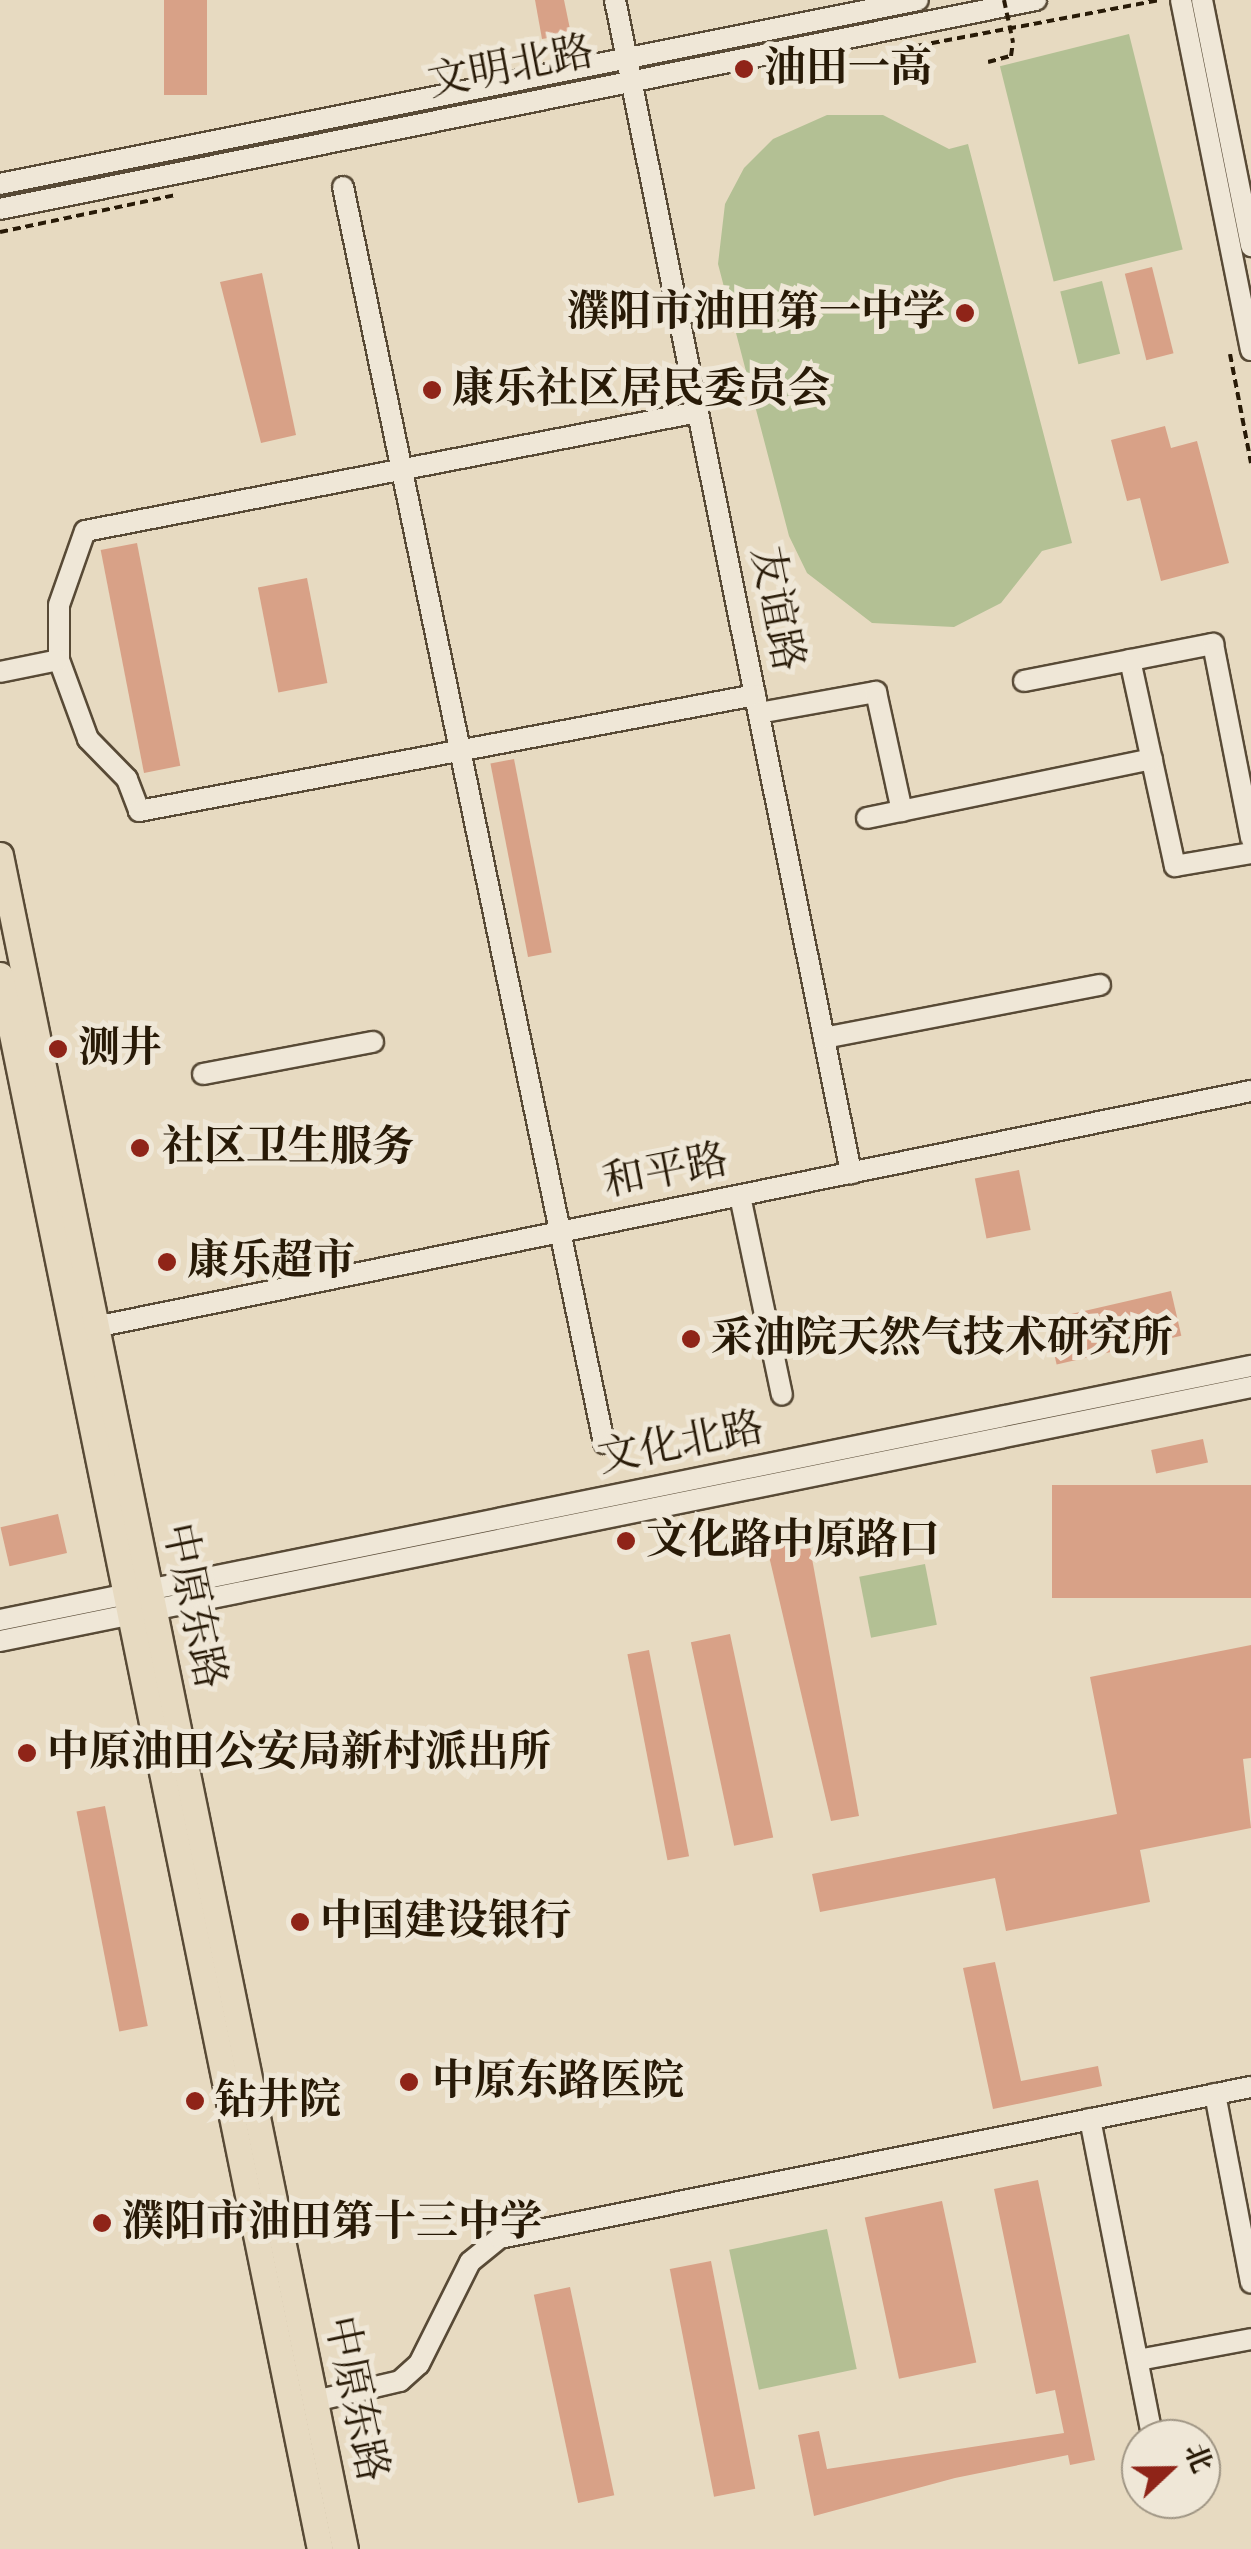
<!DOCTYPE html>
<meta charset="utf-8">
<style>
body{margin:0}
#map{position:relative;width:1251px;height:2549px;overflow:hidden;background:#e7dac1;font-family:"IM FELL DW Pica","Noto Serif SC",serif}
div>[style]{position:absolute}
.green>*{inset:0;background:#b3c094;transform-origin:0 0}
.building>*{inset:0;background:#d8a187;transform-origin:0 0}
.path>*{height:4px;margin-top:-2px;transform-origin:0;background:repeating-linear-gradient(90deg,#281a07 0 8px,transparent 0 13px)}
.roads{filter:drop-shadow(2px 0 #584a36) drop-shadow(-2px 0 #584a36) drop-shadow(0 2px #584a36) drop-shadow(0 -2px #584a36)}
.minor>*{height:20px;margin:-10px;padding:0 10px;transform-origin:10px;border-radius:10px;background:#efe7d7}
.major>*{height:25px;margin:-12.5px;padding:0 12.5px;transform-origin:12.5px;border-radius:12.5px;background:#e7dac1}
.path-bridge>*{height:4px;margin-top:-2px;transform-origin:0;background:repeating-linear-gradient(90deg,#281a07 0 8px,transparent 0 13px)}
.dots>*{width:28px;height:28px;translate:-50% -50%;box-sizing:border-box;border:5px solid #efe7d7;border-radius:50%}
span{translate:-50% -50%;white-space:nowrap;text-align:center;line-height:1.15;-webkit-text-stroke:10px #efe7d7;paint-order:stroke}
.street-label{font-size:42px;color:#281a07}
.poi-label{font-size:42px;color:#281a07;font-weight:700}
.left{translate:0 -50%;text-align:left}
.right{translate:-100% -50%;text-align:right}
.north{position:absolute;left:1121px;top:2419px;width:100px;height:100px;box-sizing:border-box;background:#efe7d7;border:2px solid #9f9584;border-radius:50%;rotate:68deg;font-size:28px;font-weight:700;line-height:40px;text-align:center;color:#281a07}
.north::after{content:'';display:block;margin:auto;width:35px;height:45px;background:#8f2418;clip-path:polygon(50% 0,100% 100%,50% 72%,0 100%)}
</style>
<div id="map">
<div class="green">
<i style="left:1129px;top:34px;width:222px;height:133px;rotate:76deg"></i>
<i style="clip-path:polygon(827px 115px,883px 115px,949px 149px,968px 144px,1072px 543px,1042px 551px,1001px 603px,954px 627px,872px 623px,807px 573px,789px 536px,718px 264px,725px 204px,744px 168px,773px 139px)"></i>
<i style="left:1102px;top:281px;width:75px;height:43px;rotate:76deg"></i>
<i style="left:925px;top:1564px;width:62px;height:67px;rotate:79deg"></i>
<i style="left:827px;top:2229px;width:143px;height:100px;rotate:78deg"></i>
</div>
<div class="building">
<i style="left:164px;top:0;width:43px;height:95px"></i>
<i style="clip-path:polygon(535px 0,564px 0,571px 34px,542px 39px)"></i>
<i style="left:1152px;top:267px;width:89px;height:28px;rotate:76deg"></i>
<i style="clip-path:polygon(262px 273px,296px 435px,261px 443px,220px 282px)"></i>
<i style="clip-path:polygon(1165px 426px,1171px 448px,1197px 441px,1229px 563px,1161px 581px,1140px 498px,1127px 501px,1111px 440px)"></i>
<i style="left:137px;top:543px;width:227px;height:37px;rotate:79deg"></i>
<i style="left:307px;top:578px;width:107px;height:50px;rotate:79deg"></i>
<i style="left:514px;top:759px;width:197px;height:24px;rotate:79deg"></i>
<i style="left:1019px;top:1170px;width:61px;height:45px;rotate:79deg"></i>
<i style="left:1171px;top:1291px;width:46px;height:128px;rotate:77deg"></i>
<i style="left:1203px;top:1439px;width:24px;height:53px;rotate:78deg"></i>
<i style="left:1251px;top:1485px;width:113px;height:199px;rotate:90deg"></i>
<i style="left:58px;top:1514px;width:40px;height:59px;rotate:77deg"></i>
<i style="clip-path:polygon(807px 1531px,859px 1816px,831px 1821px,765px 1539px)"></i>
<i style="left:730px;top:1634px;width:208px;height:40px;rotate:78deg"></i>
<i style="clip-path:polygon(1251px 1645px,1251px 1758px,1243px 1759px,1251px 1828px,1140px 1850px,1150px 1902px,1006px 1931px,995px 1878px,820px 1912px,812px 1874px,1117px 1814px,1090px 1677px)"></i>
<i style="left:649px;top:1650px;width:210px;height:22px;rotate:79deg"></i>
<i style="left:105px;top:1806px;width:224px;height:29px;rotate:79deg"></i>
<i style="clip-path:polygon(995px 1962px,1021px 2081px,1098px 2066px,1102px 2086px,993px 2109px,963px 1968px)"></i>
<i style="clip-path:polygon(1038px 2180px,1095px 2460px,1070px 2465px,1068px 2455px,955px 2478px,814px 2516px,798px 2435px,819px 2431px,827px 2469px,1064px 2433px,1055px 2390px,1036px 2394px,994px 2189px)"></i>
<i style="left:942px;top:2201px;width:165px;height:79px;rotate:78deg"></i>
<i style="left:711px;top:2261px;width:232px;height:42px;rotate:79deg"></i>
<i style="left:570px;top:2287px;width:213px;height:37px;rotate:78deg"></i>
</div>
<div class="path">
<i style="left:906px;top:48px;width:258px;rotate:-10.7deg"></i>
<i style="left:988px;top:62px;width:24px;rotate:-15deg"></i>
<i style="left:1011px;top:56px;width:14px;rotate:-82deg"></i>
<i style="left:0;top:232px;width:180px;rotate:-11.9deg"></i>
<i style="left:1230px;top:354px;width:111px;rotate:79.1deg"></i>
</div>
<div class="roads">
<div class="minor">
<i style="left:615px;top:0;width:1197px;rotate:78.62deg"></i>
<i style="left:1181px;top:0;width:357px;rotate:78.7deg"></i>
<i style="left:1202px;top:0;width:251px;rotate:78.7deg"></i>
<i style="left:0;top:184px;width:936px;rotate:-11.33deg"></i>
<i style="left:343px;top:187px;width:1283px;rotate:78.26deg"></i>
<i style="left:0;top:209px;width:1057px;rotate:-11.41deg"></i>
<i style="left:698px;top:412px;width:624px;rotate:169.01deg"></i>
<i style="left:85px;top:531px;width:78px;rotate:109.4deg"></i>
<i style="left:59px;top:605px;width:55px;rotate:90deg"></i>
<i style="left:59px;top:660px;width:84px;rotate:69.8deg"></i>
<i style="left:88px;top:739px;width:56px;rotate:45.7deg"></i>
<i style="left:127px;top:779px;width:34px;rotate:69deg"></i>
<i style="left:139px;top:811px;width:627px;rotate:-10.66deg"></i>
<i style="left:1130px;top:660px;width:211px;rotate:77.7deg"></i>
<i style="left:1175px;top:866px;width:77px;rotate:-9.7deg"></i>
<i style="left:0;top:672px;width:60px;rotate:-11.5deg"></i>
<i style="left:1024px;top:681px;width:193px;rotate:-11.1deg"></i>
<i style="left:1213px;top:644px;width:198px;rotate:78.9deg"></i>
<i style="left:759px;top:713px;width:119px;rotate:-10.2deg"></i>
<i style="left:876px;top:692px;width:122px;rotate:77.7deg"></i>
<i style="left:867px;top:818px;width:291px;rotate:-11.7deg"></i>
<i style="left:824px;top:1038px;width:281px;rotate:-10.9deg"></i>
<i style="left:203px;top:1074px;width:173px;rotate:-10.7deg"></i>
<i style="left:740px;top:1196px;width:203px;rotate:78.1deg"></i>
<i style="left:95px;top:1327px;width:1180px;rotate:-11.54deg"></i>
<i style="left:0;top:1620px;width:1277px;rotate:-11.48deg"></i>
<i style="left:0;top:1641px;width:1277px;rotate:-11.48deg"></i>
<i style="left:1215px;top:2094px;width:192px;rotate:79.2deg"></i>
<i style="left:1090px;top:2119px;width:326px;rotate:78.9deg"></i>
<i style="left:1138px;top:2360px;width:115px;rotate:-10.5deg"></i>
<i style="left:315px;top:2401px;width:87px;rotate:-13.2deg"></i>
<i style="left:400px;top:2381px;width:25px;rotate:-42deg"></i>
<i style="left:419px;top:2364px;width:114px;rotate:-63.4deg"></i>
<i style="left:470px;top:2262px;width:38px;rotate:-39deg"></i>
<i style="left:500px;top:2238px;width:766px;rotate:-11.37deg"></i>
</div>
<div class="major">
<i style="left:0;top:855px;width:1729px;rotate:78.49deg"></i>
<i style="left:0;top:975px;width:1606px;rotate:78.51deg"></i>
</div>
</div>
<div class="path-bridge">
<i style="left:1004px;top:0;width:43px;rotate:77.9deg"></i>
</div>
<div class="dots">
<i style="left:744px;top:69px;background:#8f2418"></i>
<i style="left:965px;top:313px;background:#8f2418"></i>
<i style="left:432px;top:390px;background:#8f2418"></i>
<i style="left:58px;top:1049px;background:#8f2418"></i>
<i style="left:140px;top:1148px;background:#8f2418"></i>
<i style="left:167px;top:1262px;background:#8f2418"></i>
<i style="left:691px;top:1339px;background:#8f2418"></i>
<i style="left:626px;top:1541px;background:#8f2418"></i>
<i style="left:27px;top:1753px;background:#8f2418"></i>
<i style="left:300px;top:1922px;background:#8f2418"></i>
<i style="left:409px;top:2082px;background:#8f2418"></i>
<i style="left:195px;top:2101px;background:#8f2418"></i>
<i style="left:102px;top:2223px;background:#8f2418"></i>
</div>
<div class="street-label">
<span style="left:511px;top:68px;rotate:-11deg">文明北路</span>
<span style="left:776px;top:609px;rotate:79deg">友谊路</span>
<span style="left:666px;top:1172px;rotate:-11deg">和平路</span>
<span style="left:681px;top:1444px;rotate:-11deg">文化北路</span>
<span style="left:193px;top:1606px;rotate:78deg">中原东路</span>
<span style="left:355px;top:2399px;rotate:78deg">中原东路</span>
</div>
<div class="poi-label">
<span class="left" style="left:764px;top:69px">油田一高</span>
<span class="right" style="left:945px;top:313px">濮阳市油田第一中学</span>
<span class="left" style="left:452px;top:390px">康乐社区居民委员会</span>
<span class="left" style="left:78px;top:1049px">测井</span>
<span class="left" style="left:162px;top:1148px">社区卫生服务</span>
<span class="left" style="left:187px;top:1262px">康乐超市</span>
<span class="left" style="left:711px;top:1339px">采油院天然气技术研究所</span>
<span class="left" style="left:646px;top:1541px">文化路中原路口</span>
<span class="left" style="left:47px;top:1753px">中原油田公安局新村派出所</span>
<span class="left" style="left:320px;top:1922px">中国建设银行</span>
<span class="left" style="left:432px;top:2082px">中原东路医院</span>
<span class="left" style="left:215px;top:2101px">钻井院</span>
<span class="left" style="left:122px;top:2223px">濮阳市油田第十三中学</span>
</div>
<div class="north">北</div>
</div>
